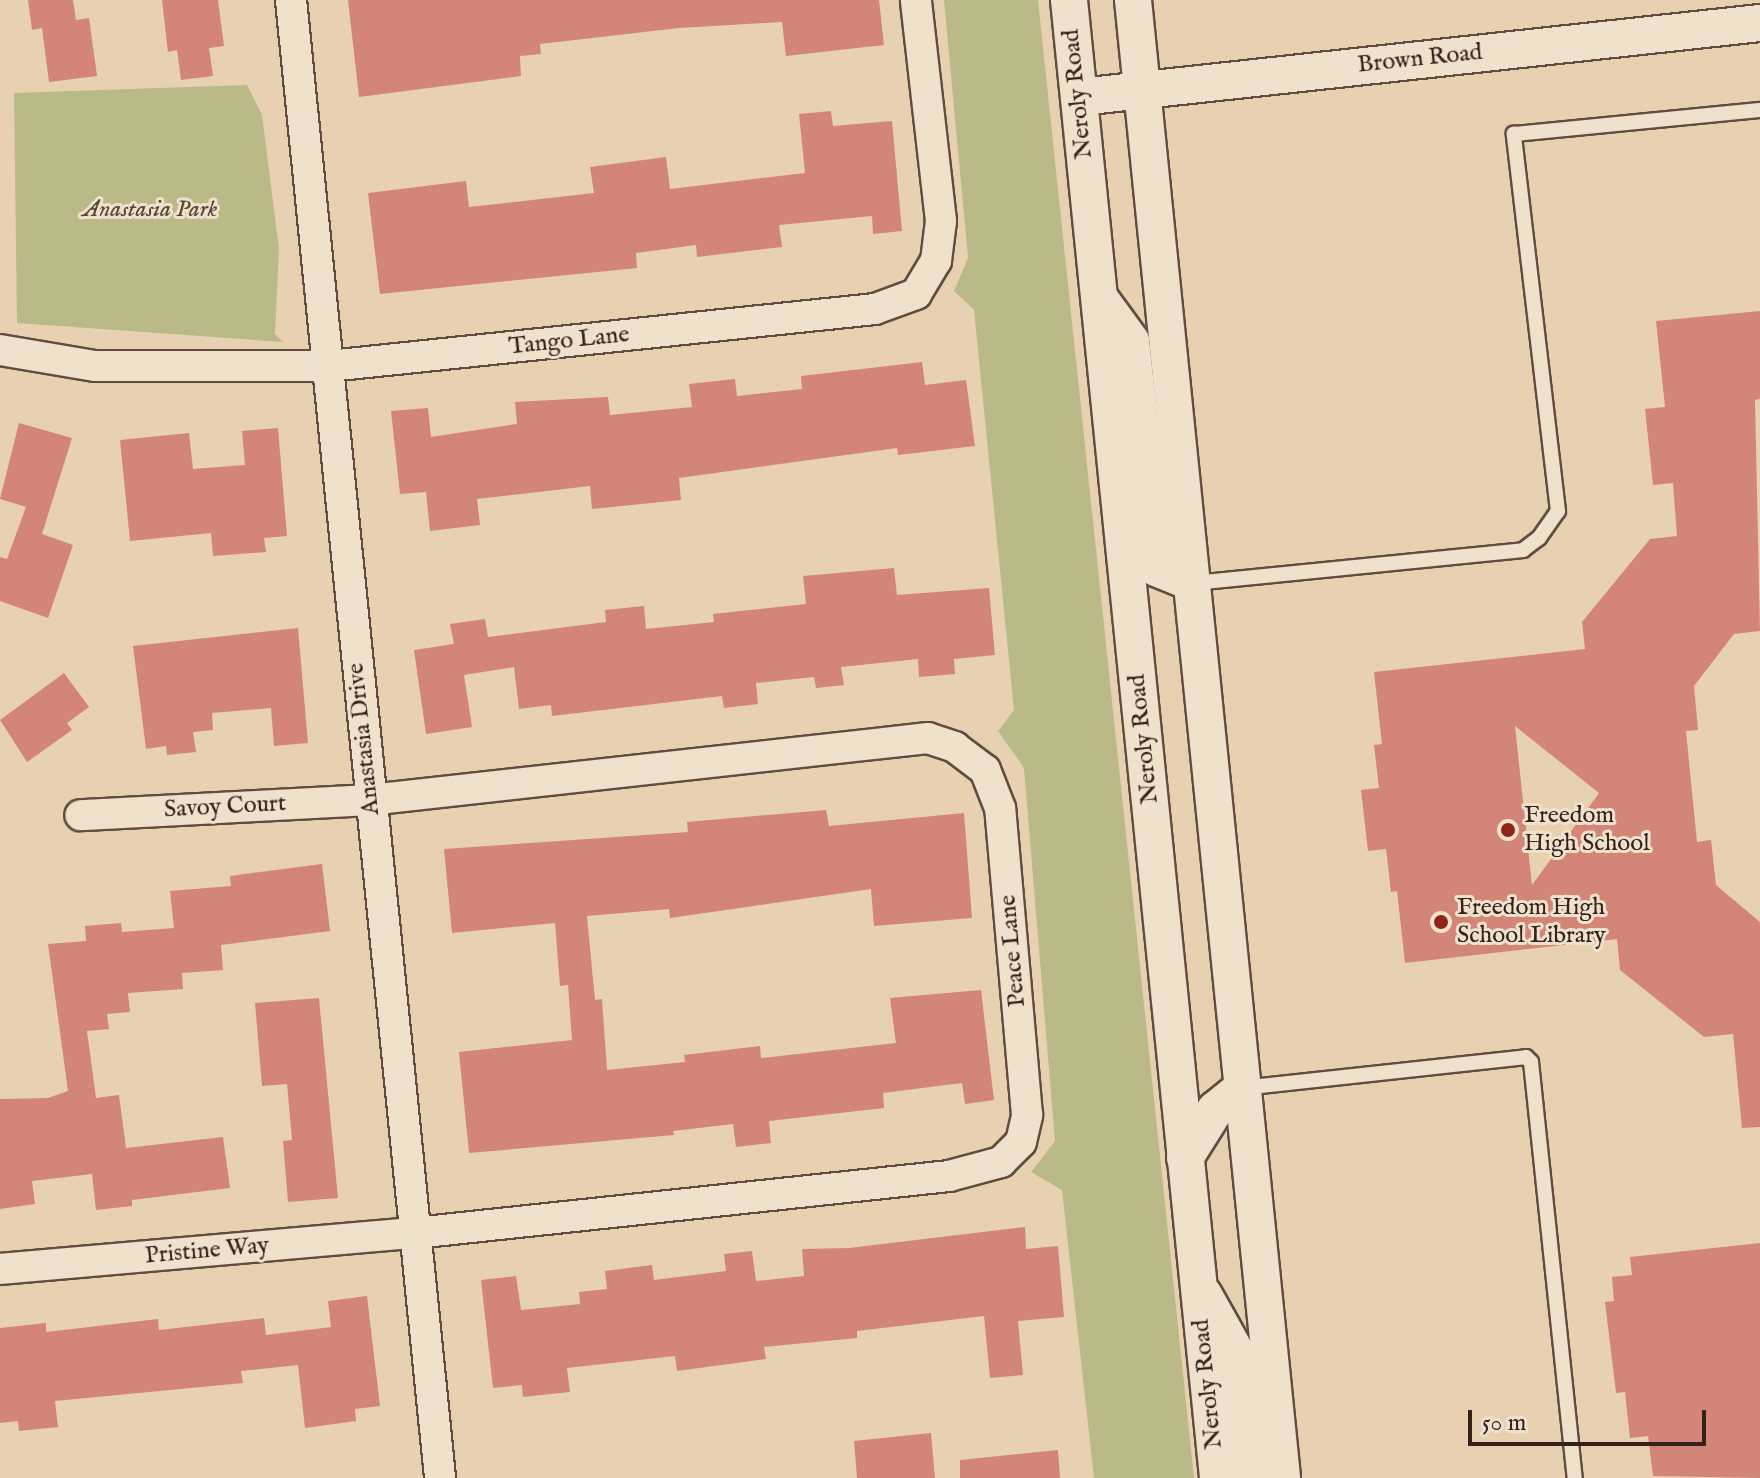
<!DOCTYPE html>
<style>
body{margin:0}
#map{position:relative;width:1760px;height:1478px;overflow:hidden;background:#e7d1b1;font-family:"IM FELL English",serif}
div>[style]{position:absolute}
.green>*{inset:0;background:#baba88}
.building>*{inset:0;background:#d38677}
.roads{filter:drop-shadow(2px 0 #614d40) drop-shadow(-2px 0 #614d40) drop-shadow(0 2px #614d40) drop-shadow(0 -2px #614d40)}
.service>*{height:14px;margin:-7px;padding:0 7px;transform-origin:7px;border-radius:7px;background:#efe1cc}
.minor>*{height:30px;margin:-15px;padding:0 15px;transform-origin:15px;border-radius:15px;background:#efe1cc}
.tertiary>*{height:36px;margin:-18px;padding:0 18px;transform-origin:18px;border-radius:18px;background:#efe1cc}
.dots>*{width:22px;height:22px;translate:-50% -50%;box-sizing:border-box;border:4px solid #efe1cc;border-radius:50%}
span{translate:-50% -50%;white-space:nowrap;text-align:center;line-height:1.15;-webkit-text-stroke:6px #efe1cc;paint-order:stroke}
.street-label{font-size:24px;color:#34211a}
.park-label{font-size:24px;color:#564736;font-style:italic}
.poi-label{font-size:24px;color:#34211a}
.left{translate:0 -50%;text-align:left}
.scale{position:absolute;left:1468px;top:1410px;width:238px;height:36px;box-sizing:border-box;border:4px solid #34211a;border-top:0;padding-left:10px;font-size:24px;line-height:28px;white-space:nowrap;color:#34211a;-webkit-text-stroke:6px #efe1cc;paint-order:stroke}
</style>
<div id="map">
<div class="green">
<i style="clip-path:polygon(944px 0,1038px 0,1194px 1478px,1094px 1478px,1062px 1190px,1031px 1172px,1055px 1141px,1024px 768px,998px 731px,1014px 710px,974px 310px,954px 291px,968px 258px)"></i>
<i style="clip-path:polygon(247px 85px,262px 115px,279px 249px,275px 334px,283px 342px,17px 323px,14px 93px)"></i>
</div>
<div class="building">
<i style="clip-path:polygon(28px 0,73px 0,76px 20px,89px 18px,97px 76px,49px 82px,42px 28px,32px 30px)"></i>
<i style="clip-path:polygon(162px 0,218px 0,224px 46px,209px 48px,213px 76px,181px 80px,177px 50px,168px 52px)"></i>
<i style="clip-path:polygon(348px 0,879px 0,884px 45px,786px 56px,782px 22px,679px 28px,540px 44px,541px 54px,520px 56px,521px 76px,359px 97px)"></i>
<i style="clip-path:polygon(831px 111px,833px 126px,892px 121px,902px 231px,873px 234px,872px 216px,779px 225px,782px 247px,697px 257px,696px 245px,636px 253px,637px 268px,380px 294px,368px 193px,466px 181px,469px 207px,594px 193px,590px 167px,666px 157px,670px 189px,805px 173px,799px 114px)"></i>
<i style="clip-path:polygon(evenodd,1760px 311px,1760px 399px,1755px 400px,1760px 631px,1734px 634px,1694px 686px,1698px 730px,1686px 731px,1697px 842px,1711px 840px,1716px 885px,1760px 922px,1760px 1127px,1742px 1128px,1733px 1034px,1704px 1037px,1620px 970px,1617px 939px,1405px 963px,1397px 891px,1391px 892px,1386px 849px,1368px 851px,1361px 790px,1379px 788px,1374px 745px,1382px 744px,1374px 672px,1585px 649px,1582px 622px,1650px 539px,1677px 536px,1673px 483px,1653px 485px,1645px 409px,1665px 407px,1656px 321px,1760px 311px,1515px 726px,1599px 793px,1532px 885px,1515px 726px)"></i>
<i style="clip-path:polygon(922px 362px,925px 385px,966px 380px,975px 446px,898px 455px,897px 448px,679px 478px,681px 500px,592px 509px,590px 486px,477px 499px,480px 525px,430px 531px,426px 492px,400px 494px,391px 411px,428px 408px,431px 437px,517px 424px,515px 402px,608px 397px,610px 415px,692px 407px,689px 384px,735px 379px,737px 396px,802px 389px,801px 376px)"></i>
<i style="clip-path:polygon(19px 423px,72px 438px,42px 534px,73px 545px,48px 618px,0 601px,0 557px,7px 559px,26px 507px,0 499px)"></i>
<i style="clip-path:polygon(278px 428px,287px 536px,264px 538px,266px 552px,213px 556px,211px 533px,130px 541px,120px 440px,189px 433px,193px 469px,245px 465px,242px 431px)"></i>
<i style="clip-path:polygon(894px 568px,897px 595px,989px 588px,995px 655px,954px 659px,955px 674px,919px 677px,918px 659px,841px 667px,844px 685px,816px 688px,814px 677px,756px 683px,758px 704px,724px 708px,722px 696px,552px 716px,551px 705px,519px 709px,514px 667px,464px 675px,472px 727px,426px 734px,414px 650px,454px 644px,450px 624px,485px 619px,488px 637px,606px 622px,605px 610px,644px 606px,646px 629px,714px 622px,713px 614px,806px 604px,803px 576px)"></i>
<i style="clip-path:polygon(298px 628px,308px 743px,274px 746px,271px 708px,212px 713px,213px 730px,193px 732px,196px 752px,167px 755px,166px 746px,146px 749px,133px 646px)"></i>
<i style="clip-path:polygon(64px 673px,89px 707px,67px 723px,72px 730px,27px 762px,0 720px)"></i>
<i style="clip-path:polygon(826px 810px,829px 826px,964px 813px,972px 918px,874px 926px,871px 889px,670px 918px,669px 909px,587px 916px,595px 1000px,602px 999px,607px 1070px,685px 1062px,684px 1055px,760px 1046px,761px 1058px,896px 1043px,890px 998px,981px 990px,994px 1100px,965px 1104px,962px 1083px,883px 1093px,884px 1108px,769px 1121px,771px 1143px,736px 1147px,733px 1124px,673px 1131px,674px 1135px,469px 1153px,459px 1052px,572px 1040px,568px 985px,560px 986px,555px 923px,452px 933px,444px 849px,688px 832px,687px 822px)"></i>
<i style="clip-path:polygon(322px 864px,330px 931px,221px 945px,223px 970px,182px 973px,183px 989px,128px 993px,130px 1012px,107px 1014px,109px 1029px,87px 1031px,96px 1098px,119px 1095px,126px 1148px,223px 1137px,230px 1188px,132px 1200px,132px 1206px,96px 1210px,92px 1174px,32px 1181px,35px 1204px,0 1209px,0 1099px,48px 1098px,68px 1091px,48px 944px,86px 941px,85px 926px,121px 923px,122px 932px,174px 928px,170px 891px,231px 886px,230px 876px)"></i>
<i style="clip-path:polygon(319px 998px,338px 1198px,288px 1202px,283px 1141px,292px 1140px,287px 1084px,262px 1086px,255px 1003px)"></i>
<i style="clip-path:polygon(1025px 1227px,1026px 1249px,1058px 1246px,1064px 1317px,1018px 1321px,1023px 1375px,990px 1378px,984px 1316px,857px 1331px,857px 1338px,764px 1347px,766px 1359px,677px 1371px,675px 1356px,567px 1368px,570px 1392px,523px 1397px,522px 1385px,493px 1388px,481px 1280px,516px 1276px,521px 1310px,580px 1304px,579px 1292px,607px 1289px,605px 1271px,652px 1265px,654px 1280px,726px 1271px,724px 1254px,752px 1251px,756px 1281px,804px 1276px,802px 1249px,849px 1248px)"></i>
<i style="clip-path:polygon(1760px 1243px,1760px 1478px,1653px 1476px,1648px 1436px,1630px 1438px,1625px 1392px,1616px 1393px,1605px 1302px,1614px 1301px,1612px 1277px,1632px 1275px,1630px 1257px)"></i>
<i style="clip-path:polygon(367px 1296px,380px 1406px,355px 1409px,356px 1421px,305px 1428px,298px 1365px,241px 1371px,243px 1383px,55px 1401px,58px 1427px,19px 1431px,18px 1421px,0 1423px,0 1328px,46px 1323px,46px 1332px,158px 1319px,159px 1330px,264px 1318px,266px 1335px,331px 1327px,328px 1301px)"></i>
<i style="clip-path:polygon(931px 1433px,935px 1478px,857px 1478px,854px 1441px)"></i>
<i style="clip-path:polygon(1058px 1450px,1060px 1478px,960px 1478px,960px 1460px)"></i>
</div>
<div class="roads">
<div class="service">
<i style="left:1194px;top:583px;width:331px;rotate:-5.7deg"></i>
<i style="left:1523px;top:550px;width:20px;rotate:-37deg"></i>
<i style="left:1539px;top:538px;width:33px;rotate:-55deg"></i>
<i style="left:1558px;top:511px;width:380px;rotate:-96.7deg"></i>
<i style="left:1514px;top:134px;width:247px;rotate:-5.6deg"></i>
<i style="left:1242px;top:1088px;width:286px;rotate:-6.2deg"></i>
<i style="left:1526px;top:1057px;width:7px;rotate:45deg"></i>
<i style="left:1531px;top:1062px;width:418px;rotate:84deg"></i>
</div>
<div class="minor">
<i style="left:291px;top:0;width:1485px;rotate:84.24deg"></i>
<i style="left:0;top:350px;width:96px;rotate:9.6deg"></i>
<i style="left:95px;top:366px;width:234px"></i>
<i style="left:329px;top:366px;width:549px;rotate:-5.96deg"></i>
<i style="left:875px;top:309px;width:44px;rotate:-20.1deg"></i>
<i style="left:916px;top:294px;width:39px;rotate:-59deg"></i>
<i style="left:936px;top:261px;width:40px;rotate:-82.9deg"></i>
<i style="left:941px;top:221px;width:222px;rotate:-96.5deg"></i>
<i style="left:0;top:1269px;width:417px;rotate:-5deg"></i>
<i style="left:415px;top:1233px;width:537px;rotate:-6.09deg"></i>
<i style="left:949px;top:1176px;width:54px;rotate:-15.1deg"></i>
<i style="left:1001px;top:1162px;width:28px;rotate:-45deg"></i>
<i style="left:1021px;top:1142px;width:28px;rotate:-77deg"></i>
<i style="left:1027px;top:1115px;width:308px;rotate:-95deg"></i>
<i style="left:1000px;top:808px;width:41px;rotate:-111.5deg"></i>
<i style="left:985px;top:770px;width:38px;rotate:-143deg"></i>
<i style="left:955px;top:747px;width:28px;rotate:-162deg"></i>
<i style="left:928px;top:738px;width:561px;rotate:173.66deg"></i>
<i style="left:370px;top:800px;width:290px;rotate:177deg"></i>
</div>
<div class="tertiary">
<i style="left:1069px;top:0;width:1485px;rotate:84.24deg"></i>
<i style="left:1133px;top:0;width:1485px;rotate:84.24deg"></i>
<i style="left:1080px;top:97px;width:684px;rotate:-6.21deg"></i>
<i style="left:1101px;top:300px;width:51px;rotate:53.8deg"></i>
<i style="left:1131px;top:341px;width:228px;rotate:83.7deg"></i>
<i style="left:1156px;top:568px;width:40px;rotate:22deg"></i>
<i style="left:1185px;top:1158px;width:57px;rotate:-58deg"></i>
<i style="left:1215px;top:1110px;width:35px;rotate:-39deg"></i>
<i style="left:1204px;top:1295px;width:68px;rotate:60.8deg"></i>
<i style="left:1237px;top:1354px;width:125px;rotate:84deg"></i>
</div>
</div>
<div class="dots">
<i style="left:1508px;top:830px;background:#8f2418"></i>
<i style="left:1441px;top:922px;background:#8f2418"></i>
</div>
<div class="street-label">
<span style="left:1420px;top:59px;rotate:-6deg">Brown Road</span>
<span style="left:1078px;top:94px;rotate:-96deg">Neroly Road</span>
<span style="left:569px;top:341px;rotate:-6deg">Tango Lane</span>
<span style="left:364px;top:739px;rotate:-96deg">Anastasia Drive</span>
<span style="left:1144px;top:739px;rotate:-96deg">Neroly Road</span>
<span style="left:225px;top:807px;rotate:-3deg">Savoy Court</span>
<span style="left:1013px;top:951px;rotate:-95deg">Peace Lane</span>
<span style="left:207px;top:1251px;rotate:-5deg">Pristine Way</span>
<span style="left:1208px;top:1384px;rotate:-96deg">Neroly Road</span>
</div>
<div class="park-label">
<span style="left:150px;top:210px">Anastasia Park</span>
</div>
<div class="poi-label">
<span class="left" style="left:1524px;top:830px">Freedom<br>High School</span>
<span class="left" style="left:1457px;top:922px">Freedom High<br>School Library</span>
</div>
<div class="scale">50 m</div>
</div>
